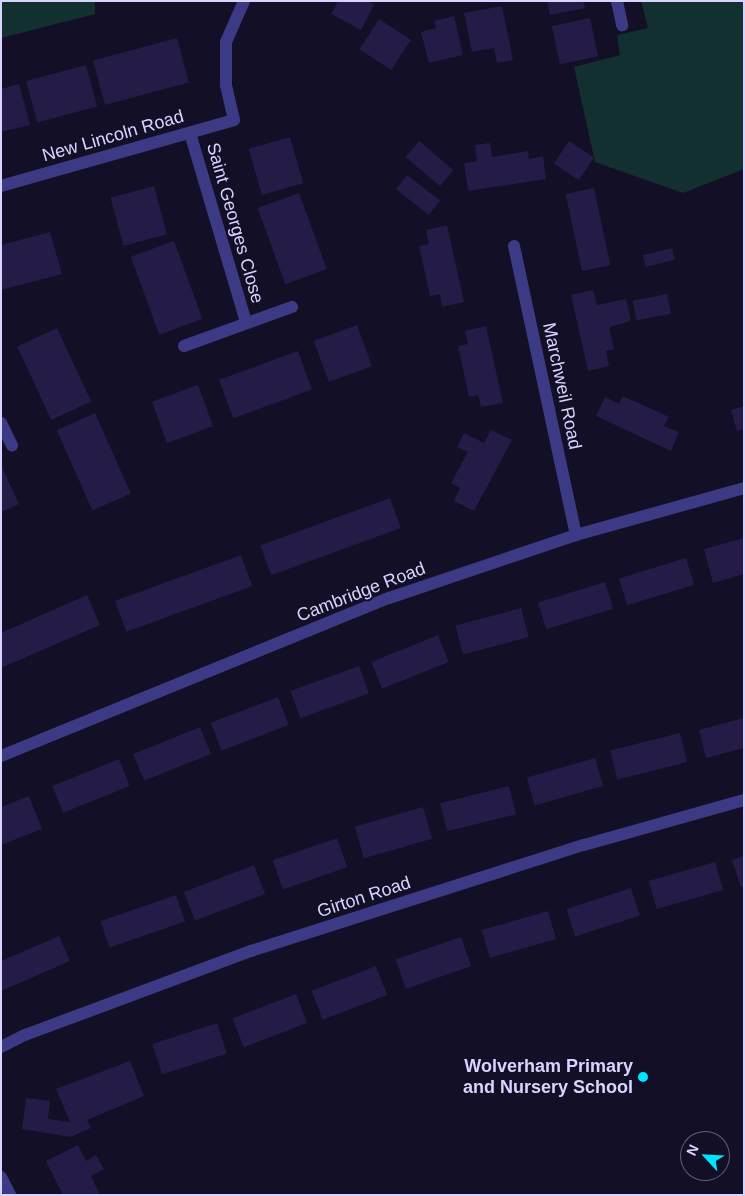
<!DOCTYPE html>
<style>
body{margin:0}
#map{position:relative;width:745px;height:1196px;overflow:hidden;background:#130f26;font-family:Helvetica,sans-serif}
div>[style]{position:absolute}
.green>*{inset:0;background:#12302f}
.building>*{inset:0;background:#241b47;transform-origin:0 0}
.lane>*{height:12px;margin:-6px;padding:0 6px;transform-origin:6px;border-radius:6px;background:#3d3a85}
.street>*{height:12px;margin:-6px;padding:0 6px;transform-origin:6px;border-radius:6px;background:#3d3a85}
.dots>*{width:14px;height:14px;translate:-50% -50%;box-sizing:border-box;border:2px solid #130f26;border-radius:50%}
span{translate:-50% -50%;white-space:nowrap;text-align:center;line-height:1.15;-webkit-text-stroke:4px #130f26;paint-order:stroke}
.street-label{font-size:18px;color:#d9d4ff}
.poi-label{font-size:18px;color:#d9d4ff;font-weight:700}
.right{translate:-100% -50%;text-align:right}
.frame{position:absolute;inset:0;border:2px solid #d9d4ff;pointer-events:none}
.north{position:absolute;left:680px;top:1131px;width:50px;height:50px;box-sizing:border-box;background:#130f26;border:1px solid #625e7d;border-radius:50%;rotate:295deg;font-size:14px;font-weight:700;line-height:20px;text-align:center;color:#d9d4ff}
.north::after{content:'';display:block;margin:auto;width:18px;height:22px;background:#00e5ff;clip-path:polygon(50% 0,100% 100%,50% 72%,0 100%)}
</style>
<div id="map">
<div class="green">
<i style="clip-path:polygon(1px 1px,95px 1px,95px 14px,1px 38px)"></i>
<i style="clip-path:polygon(641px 1px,744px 1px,744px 169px,683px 193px,595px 162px,574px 67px,620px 55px,617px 35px,648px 28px)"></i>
</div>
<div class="building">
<i style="clip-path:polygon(338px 1px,368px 1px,374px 5px,361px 30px,331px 14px)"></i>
<i style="clip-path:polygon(547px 1px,583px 1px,585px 8px,550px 15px)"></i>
<i style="clip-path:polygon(502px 6px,513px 60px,497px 63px,494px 48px,472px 52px,464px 13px)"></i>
<i style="clip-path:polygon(454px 16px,463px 55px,429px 63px,421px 32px,436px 28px,434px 21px)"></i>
<i style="left:590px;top:18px;width:39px;height:39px;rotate:78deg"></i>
<i style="left:379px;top:19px;width:38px;height:36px;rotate:33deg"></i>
<i style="left:177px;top:38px;width:46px;height:87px;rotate:75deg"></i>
<i style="left:86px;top:65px;width:43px;height:62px;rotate:75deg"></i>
<i style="clip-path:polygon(19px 84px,30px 125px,1px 132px,1px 89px)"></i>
<i style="left:290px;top:137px;width:48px;height:43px;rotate:74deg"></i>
<i style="left:419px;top:141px;width:45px;height:21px;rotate:40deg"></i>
<i style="left:569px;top:141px;width:30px;height:27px;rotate:34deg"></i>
<i style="clip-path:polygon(490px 143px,492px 157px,528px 151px,529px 159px,543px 156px,546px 179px,468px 191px,464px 163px,477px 161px,475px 145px)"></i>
<i style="left:407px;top:175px;width:42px;height:18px;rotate:38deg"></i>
<i style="left:154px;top:186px;width:50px;height:45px;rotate:75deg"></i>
<i style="left:594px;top:188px;width:79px;height:29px;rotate:78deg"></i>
<i style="left:299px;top:193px;width:81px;height:44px;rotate:70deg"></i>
<i style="clip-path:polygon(447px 225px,464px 302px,442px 307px,440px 294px,430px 296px,419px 246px,429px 244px,426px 230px)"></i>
<i style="clip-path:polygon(50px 232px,62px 274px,1px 290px,1px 245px)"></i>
<i style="left:174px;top:241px;width:83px;height:46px;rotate:70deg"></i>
<i style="left:672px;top:248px;width:12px;height:30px;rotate:76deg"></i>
<i style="clip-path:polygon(593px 290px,597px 305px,626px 299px,631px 321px,609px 327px,614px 349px,606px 351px,609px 366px,588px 371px,571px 295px)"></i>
<i style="left:667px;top:294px;width:20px;height:35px;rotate:79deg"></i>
<i style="left:357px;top:325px;width:44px;height:46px;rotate:70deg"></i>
<i style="clip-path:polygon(486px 326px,503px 403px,481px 407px,478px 395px,469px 397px,458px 346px,468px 344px,465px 331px)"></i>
<i style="left:57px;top:328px;width:81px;height:44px;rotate:65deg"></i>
<i style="left:298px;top:351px;width:41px;height:84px;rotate:70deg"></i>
<i style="left:198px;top:385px;width:44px;height:49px;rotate:70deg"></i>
<i style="clip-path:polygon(623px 396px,669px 417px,664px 426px,679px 432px,671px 451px,596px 416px,605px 397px,619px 404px)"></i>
<i style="clip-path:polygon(744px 406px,744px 429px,737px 431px,731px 410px)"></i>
<i style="left:95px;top:413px;width:88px;height:42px;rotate:66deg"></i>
<i style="clip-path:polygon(491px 430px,512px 440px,474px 511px,454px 501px,460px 488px,451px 483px,468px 452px,457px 447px,464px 433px,484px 443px)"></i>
<i style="clip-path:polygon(1px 465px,19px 504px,1px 512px)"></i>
<i style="left:390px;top:498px;width:32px;height:138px;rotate:70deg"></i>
<i style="clip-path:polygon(744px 538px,744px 574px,713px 583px,704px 549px)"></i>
<i style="left:241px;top:555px;width:33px;height:134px;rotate:70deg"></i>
<i style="left:686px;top:558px;width:28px;height:70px;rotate:73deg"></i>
<i style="left:605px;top:582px;width:28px;height:70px;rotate:73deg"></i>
<i style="clip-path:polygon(87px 595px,100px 625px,1px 668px,1px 633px)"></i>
<i style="left:521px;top:608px;width:30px;height:68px;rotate:75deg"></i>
<i style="left:438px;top:635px;width:29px;height:72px;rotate:68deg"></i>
<i style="left:359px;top:666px;width:29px;height:73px;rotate:70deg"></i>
<i style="left:278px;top:697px;width:30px;height:72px;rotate:69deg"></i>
<i style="clip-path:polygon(744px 718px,744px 748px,706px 758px,699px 730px)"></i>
<i style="left:200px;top:727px;width:29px;height:72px;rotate:68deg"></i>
<i style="left:680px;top:733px;width:30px;height:72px;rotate:76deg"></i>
<i style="left:595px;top:758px;width:29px;height:71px;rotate:74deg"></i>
<i style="left:119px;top:759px;width:29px;height:72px;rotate:68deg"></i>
<i style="left:509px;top:786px;width:29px;height:71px;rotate:76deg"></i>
<i style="clip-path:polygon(29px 796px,42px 829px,1px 845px,1px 807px)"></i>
<i style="left:423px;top:807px;width:33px;height:71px;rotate:74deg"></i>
<i style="left:337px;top:838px;width:31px;height:68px;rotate:71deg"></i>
<i style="clip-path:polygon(744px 856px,744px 887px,741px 887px,732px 860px)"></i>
<i style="left:715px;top:862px;width:29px;height:69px;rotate:74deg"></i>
<i style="left:254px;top:865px;width:31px;height:75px;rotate:69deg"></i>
<i style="left:631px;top:888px;width:29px;height:68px;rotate:72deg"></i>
<i style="left:176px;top:895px;width:28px;height:80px;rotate:71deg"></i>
<i style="left:548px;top:911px;width:29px;height:69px;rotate:74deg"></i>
<i style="clip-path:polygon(59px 936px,70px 961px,1px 991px,1px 961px)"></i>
<i style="left:461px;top:937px;width:31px;height:69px;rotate:71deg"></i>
<i style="left:376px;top:966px;width:31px;height:69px;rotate:69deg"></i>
<i style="left:296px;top:994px;width:31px;height:68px;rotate:69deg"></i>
<i style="left:217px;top:1023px;width:32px;height:68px;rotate:72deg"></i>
<i style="clip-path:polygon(130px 1061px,144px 1096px,87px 1120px,91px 1128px,70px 1137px,22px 1129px,26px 1098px,50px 1101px,48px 1119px,70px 1122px,56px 1089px)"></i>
<i style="clip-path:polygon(78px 1145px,86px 1161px,96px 1155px,104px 1169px,91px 1176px,100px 1195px,63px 1195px,46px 1161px)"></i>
</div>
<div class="lane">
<i style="left:617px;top:1px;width:25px;rotate:78deg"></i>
<i style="left:234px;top:120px;width:36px;rotate:-103deg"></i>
<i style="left:226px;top:85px;width:43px;rotate:-90deg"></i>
<i style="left:226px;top:42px;width:45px;rotate:-66.3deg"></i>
</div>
<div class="street">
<i style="left:190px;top:133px;width:197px;rotate:73.5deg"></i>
<i style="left:1px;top:186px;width:242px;rotate:-15.8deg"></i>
<i style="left:514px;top:246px;width:296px;rotate:77.9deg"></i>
<i style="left:184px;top:346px;width:115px;rotate:-19.9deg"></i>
<i style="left:1px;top:423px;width:25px;rotate:64deg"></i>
<i style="left:1px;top:756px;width:419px;rotate:-22.2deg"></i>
<i style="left:389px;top:598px;width:197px;rotate:-18.6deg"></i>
<i style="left:576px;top:535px;width:174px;rotate:-15.6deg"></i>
<i style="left:1px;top:1047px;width:27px;rotate:-27deg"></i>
<i style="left:25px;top:1035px;width:241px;rotate:-20.4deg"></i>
<i style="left:251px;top:951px;width:349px;rotate:-17.7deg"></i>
<i style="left:584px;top:845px;width:166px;rotate:-15.7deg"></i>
<i style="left:1px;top:1177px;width:20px;rotate:63deg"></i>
</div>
<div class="dots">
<i style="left:643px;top:1077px;background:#00e5ff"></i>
</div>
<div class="street-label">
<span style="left:113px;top:136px;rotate:-16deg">New Lincoln Road</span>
<span style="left:235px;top:223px;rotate:74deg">Saint Georges Close</span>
<span style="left:562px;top:386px;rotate:78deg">Marchweil Road</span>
<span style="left:361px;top:592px;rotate:-21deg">Cambridge Road</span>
<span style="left:364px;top:897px;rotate:-18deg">Girton Road</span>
</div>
<div class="poi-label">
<span class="right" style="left:633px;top:1077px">Wolverham Primary<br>and Nursery School</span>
</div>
<div class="frame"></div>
<div class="north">N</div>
</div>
